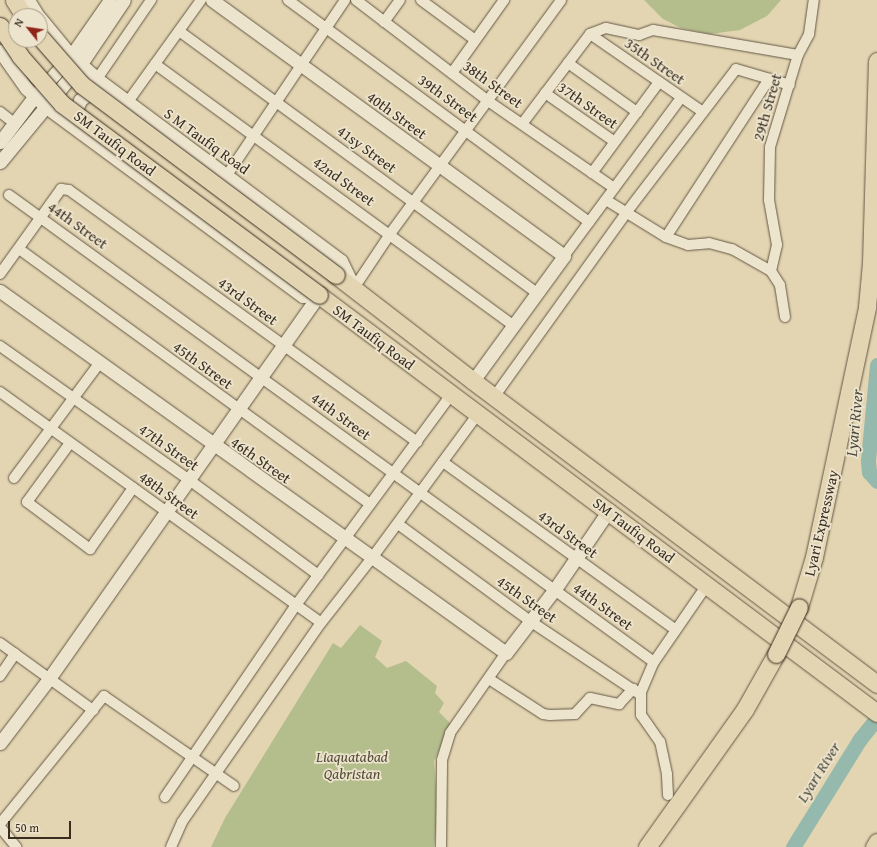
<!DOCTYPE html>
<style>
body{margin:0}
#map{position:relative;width:877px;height:847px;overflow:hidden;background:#e3d5b2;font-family:"Gentium Book Plus",serif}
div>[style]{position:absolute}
.green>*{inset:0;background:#b4bd8c}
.river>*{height:15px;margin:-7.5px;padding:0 7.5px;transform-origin:7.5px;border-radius:7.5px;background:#95b9ac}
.roads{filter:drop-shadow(0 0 1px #645744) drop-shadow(0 0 1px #645744)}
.street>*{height:10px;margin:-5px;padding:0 5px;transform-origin:5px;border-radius:5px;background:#ede4cd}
.secondary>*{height:13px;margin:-6.5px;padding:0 6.5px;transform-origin:6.5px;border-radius:6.5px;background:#ede4cd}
.highway>*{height:17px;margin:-8.5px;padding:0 8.5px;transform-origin:8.5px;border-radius:8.5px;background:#e3d5b2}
.bridges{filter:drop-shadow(0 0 1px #392d20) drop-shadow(0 0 1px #392d20)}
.highway-bridge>*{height:17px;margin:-8.5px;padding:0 8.5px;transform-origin:8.5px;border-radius:8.5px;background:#e3d5b2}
span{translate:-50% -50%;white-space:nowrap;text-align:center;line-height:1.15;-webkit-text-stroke:3.5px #ede4cd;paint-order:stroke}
.street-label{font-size:15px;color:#392d20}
.park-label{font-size:15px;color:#524a36;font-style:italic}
.water-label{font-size:16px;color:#4b493c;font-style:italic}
.north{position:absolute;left:8px;top:8px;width:40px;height:40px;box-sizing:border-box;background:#ede4cd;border:1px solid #a59b88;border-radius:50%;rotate:300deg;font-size:11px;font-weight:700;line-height:16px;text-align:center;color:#392d20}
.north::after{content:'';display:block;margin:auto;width:14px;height:18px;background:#8f2418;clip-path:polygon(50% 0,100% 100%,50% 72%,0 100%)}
.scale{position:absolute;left:8px;top:821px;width:63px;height:18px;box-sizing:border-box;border:2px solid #392d20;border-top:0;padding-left:5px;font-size:12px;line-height:14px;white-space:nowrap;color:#392d20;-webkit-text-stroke:3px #ede4cd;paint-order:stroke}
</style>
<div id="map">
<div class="green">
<i style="clip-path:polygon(644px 0,781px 0,767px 16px,740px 30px,710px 34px,681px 28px,663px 19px)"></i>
<i style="clip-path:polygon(360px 625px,382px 641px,375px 657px,387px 668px,406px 661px,437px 686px,435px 693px,444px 703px,439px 712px,451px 724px,434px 761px,438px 813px,434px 847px,211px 847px,225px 818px,333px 643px,341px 648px)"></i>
</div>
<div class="river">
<i style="left:877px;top:365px;width:96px;rotate:95.4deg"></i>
<i style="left:868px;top:461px;width:11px;rotate:85deg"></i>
<i style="left:869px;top:472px;width:12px;rotate:48deg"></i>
<i style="left:793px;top:847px;width:127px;rotate:-58.2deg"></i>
<i style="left:860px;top:739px;width:27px;rotate:-51deg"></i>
</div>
<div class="roads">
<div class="street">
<i style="left:288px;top:0;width:374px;rotate:36.4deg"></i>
<i style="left:356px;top:0;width:166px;rotate:37.4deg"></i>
<i style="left:488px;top:101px;width:153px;rotate:34.6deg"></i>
<i style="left:421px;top:0;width:67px;rotate:36.5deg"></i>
<i style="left:384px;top:22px;width:27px;rotate:-54deg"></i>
<i style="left:179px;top:31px;width:444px;rotate:36.2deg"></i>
<i style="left:590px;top:34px;width:137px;rotate:34.6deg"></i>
<i style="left:568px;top:63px;width:85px;rotate:35.4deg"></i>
<i style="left:155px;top:64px;width:444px;rotate:36.1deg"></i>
<i style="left:452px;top:73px;width:90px;rotate:-54.5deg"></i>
<i style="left:97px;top:79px;width:96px;rotate:-55.6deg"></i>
<i style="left:545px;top:93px;width:85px;rotate:35deg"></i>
<i style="left:127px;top:103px;width:127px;rotate:-54.3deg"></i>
<i style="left:0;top:112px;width:18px;rotate:38deg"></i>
<i style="left:522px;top:124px;width:113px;rotate:-52.9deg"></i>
<i style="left:590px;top:34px;width:17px;rotate:-21deg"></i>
<i style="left:606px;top:28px;width:34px;rotate:12deg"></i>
<i style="left:639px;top:35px;width:15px;rotate:-20deg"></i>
<i style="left:653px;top:30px;width:147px;rotate:9.8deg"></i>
<i style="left:592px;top:173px;width:113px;rotate:-53.6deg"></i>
<i style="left:223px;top:181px;width:218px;rotate:-56deg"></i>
<i style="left:9px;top:195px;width:796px;rotate:35.91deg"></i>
<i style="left:606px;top:200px;width:70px;rotate:31.7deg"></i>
<i style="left:666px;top:237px;width:23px;rotate:20deg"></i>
<i style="left:688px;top:245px;width:21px;rotate:-5deg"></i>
<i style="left:709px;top:243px;width:24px;rotate:15deg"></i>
<i style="left:732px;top:249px;width:45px;rotate:29.4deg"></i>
<i style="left:666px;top:237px;width:189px;rotate:-56.9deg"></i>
<i style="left:19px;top:249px;width:434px;rotate:36deg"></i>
<i style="left:564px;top:256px;width:197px;rotate:-53.5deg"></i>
<i style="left:0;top:274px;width:105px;rotate:-54.3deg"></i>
<i style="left:61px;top:189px;width:8px;rotate:7deg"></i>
<i style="left:69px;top:190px;width:430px;rotate:35.9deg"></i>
<i style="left:354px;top:288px;width:65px;rotate:-56.3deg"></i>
<i style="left:390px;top:234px;width:290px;rotate:-53.8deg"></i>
<i style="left:785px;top:317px;width:32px;rotate:-99deg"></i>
<i style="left:780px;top:285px;width:17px;rotate:-123deg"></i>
<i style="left:771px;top:271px;width:27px;rotate:-77deg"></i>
<i style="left:777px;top:245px;width:46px;rotate:-100.1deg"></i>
<i style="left:769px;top:200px;width:53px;rotate:-88.9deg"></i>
<i style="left:770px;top:147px;width:96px;rotate:-73.1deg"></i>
<i style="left:798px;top:55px;width:24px;rotate:-62deg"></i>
<i style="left:809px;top:34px;width:34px;rotate:-82deg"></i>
<i style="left:0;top:346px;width:230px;rotate:35.3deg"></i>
<i style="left:188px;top:479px;width:162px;rotate:36.4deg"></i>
<i style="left:0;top:392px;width:395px;rotate:35.7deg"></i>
<i style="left:494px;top:397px;width:226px;rotate:-54.3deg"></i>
<i style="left:626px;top:213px;width:181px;rotate:-52.6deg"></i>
<i style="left:736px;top:69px;width:56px;rotate:16.5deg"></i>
<i style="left:70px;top:443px;width:73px;rotate:126.1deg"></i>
<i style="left:27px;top:502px;width:79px;rotate:36.7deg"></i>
<i style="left:90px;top:549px;width:75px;rotate:-54.8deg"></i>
<i style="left:443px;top:462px;width:287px;rotate:35.8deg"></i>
<i style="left:14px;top:478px;width:144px;rotate:-53.4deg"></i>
<i style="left:398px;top:524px;width:164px;rotate:36.3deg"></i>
<i style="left:530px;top:621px;width:133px;rotate:33.7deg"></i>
<i style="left:0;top:643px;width:115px;rotate:35.8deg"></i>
<i style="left:0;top:676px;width:27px;rotate:-56deg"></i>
<i style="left:489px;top:679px;width:64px;rotate:32.9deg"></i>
<i style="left:543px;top:714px;width:7px;rotate:8deg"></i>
<i style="left:550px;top:715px;width:25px;rotate:-2deg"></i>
<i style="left:575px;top:714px;width:22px;rotate:-47deg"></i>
<i style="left:590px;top:698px;width:30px;rotate:12deg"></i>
<i style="left:619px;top:704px;width:21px;rotate:-47deg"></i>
<i style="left:668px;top:795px;width:21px;rotate:-93deg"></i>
<i style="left:667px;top:774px;width:33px;rotate:-102deg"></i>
<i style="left:660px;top:742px;width:33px;rotate:-125deg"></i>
<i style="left:641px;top:715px;width:23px;rotate:-90deg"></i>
<i style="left:641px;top:692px;width:33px;rotate:-67deg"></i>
<i style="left:654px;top:662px;width:93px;rotate:-55.5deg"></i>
<i style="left:165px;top:797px;width:232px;rotate:-55.7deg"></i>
<i style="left:296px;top:605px;width:261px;rotate:-53.6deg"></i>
<i style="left:0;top:824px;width:165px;rotate:-50.9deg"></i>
<i style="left:104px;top:696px;width:158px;rotate:34.7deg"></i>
<i style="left:0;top:827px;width:26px;rotate:51deg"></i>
<i style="left:171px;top:847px;width:27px;rotate:-66deg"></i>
<i style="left:182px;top:822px;width:243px;rotate:-55.1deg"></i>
<i style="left:321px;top:623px;width:83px;rotate:-51.9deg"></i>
<i style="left:372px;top:558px;width:177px;rotate:-53.7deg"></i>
<i style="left:441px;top:847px;width:87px;rotate:-89.3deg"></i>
<i style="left:442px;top:760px;width:28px;rotate:-73deg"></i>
<i style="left:450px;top:733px;width:98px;rotate:-55deg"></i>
</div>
<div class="secondary">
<i style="left:28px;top:0;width:19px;rotate:58deg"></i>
<i style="left:212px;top:0;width:435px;rotate:36deg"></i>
<i style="left:564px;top:256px;width:155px;rotate:126.1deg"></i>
<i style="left:40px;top:18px;width:49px;rotate:50.8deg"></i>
<i style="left:71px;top:56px;width:35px;rotate:41deg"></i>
<i style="left:97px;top:79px;width:304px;rotate:36.7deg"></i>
<i style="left:341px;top:261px;width:30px;rotate:64deg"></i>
<i style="left:0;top:51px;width:45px;rotate:54.9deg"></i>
<i style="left:26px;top:88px;width:26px;rotate:43deg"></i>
<i style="left:45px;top:106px;width:320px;rotate:36.4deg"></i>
<i style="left:303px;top:296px;width:16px;rotate:-4deg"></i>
<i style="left:72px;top:121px;width:22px;rotate:-69deg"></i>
<i style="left:80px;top:100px;width:21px;rotate:-37deg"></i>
<i style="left:0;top:142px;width:56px;rotate:-52.9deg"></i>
<i style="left:34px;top:97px;width:55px;rotate:-47.9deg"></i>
<i style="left:71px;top:56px;width:68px;rotate:-55.1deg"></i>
<i style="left:0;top:162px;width:126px;rotate:-50.5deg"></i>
<i style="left:80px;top:65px;width:78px;rotate:-55.9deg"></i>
<i style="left:0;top:291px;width:622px;rotate:35.58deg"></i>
<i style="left:506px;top:653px;width:81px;rotate:-52.6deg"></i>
<i style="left:555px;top:589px;width:96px;rotate:-55.6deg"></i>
<i style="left:0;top:743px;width:79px;rotate:-52.7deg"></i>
<i style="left:48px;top:680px;width:471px;rotate:-54.9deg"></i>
</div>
<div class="highway">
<i style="left:14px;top:0;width:19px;rotate:58deg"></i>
<i style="left:336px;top:275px;width:173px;rotate:37.7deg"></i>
<i style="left:473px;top:381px;width:505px;rotate:36.87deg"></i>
<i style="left:319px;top:295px;width:697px;rotate:36.84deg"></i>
<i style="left:799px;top:607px;width:52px;rotate:-73.3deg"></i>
<i style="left:814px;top:557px;width:256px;rotate:-78deg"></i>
<i style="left:867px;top:307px;width:44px;rotate:-84.8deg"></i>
<i style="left:871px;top:263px;width:202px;rotate:-88.3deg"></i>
<i style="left:647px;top:847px;width:169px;rotate:-54.6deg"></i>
<i style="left:745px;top:709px;width:63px;rotate:-60.6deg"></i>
<i style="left:874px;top:847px;width:6px;rotate:-59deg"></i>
</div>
</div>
<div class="bridges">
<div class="highway-bridge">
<i style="left:0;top:26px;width:36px;rotate:56deg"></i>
<i style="left:20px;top:56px;width:64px;rotate:48.8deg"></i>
<i style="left:62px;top:104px;width:320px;rotate:36.6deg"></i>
<i style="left:40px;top:37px;width:64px;rotate:48.8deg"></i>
<i style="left:82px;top:85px;width:317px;rotate:36.8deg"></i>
<i style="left:776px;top:654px;width:52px;rotate:-63.9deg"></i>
</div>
</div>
<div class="street-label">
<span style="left:655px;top:61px;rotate:35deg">35th Street</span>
<span style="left:493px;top:84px;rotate:36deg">38th Street</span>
<span style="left:448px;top:98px;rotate:36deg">39th Street</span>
<span style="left:588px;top:105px;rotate:35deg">37th Street</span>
<span style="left:767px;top:107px;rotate:-74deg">29th Street</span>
<span style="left:397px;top:115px;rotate:36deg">40th Street</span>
<span style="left:207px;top:141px;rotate:36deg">S M Taufiq Road</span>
<span style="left:115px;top:143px;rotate:37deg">SM Taufiq Road</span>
<span style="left:367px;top:149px;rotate:36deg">41sy Street</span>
<span style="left:344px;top:181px;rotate:36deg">42nd Street</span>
<span style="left:78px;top:225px;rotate:36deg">44th Street</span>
<span style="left:248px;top:301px;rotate:36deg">43rd Street</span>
<span style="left:374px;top:337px;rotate:37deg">SM Taufiq Road</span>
<span style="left:203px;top:365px;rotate:36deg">45th Street</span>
<span style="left:341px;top:416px;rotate:36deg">44th Street</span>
<span style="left:169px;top:447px;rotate:35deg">47th Street</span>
<span style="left:261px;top:460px;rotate:35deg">46th Street</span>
<span style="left:169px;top:495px;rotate:36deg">48th Street</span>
<span style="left:821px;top:523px;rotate:-77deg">Lyari Expressway</span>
<span style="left:634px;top:530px;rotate:37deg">SM Taufiq Road</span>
<span style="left:568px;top:534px;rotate:36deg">43rd Street</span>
<span style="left:527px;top:599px;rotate:35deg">45th Street</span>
<span style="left:603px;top:606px;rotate:36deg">44th Street</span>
</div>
<div class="park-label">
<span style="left:352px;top:765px">Liaquatabad<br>Qabristan</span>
</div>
<div class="water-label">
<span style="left:854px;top:423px;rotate:-85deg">Lyari River</span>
<span style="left:818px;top:772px;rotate:-58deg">Lyari River</span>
</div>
<div class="north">N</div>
<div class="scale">50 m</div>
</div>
